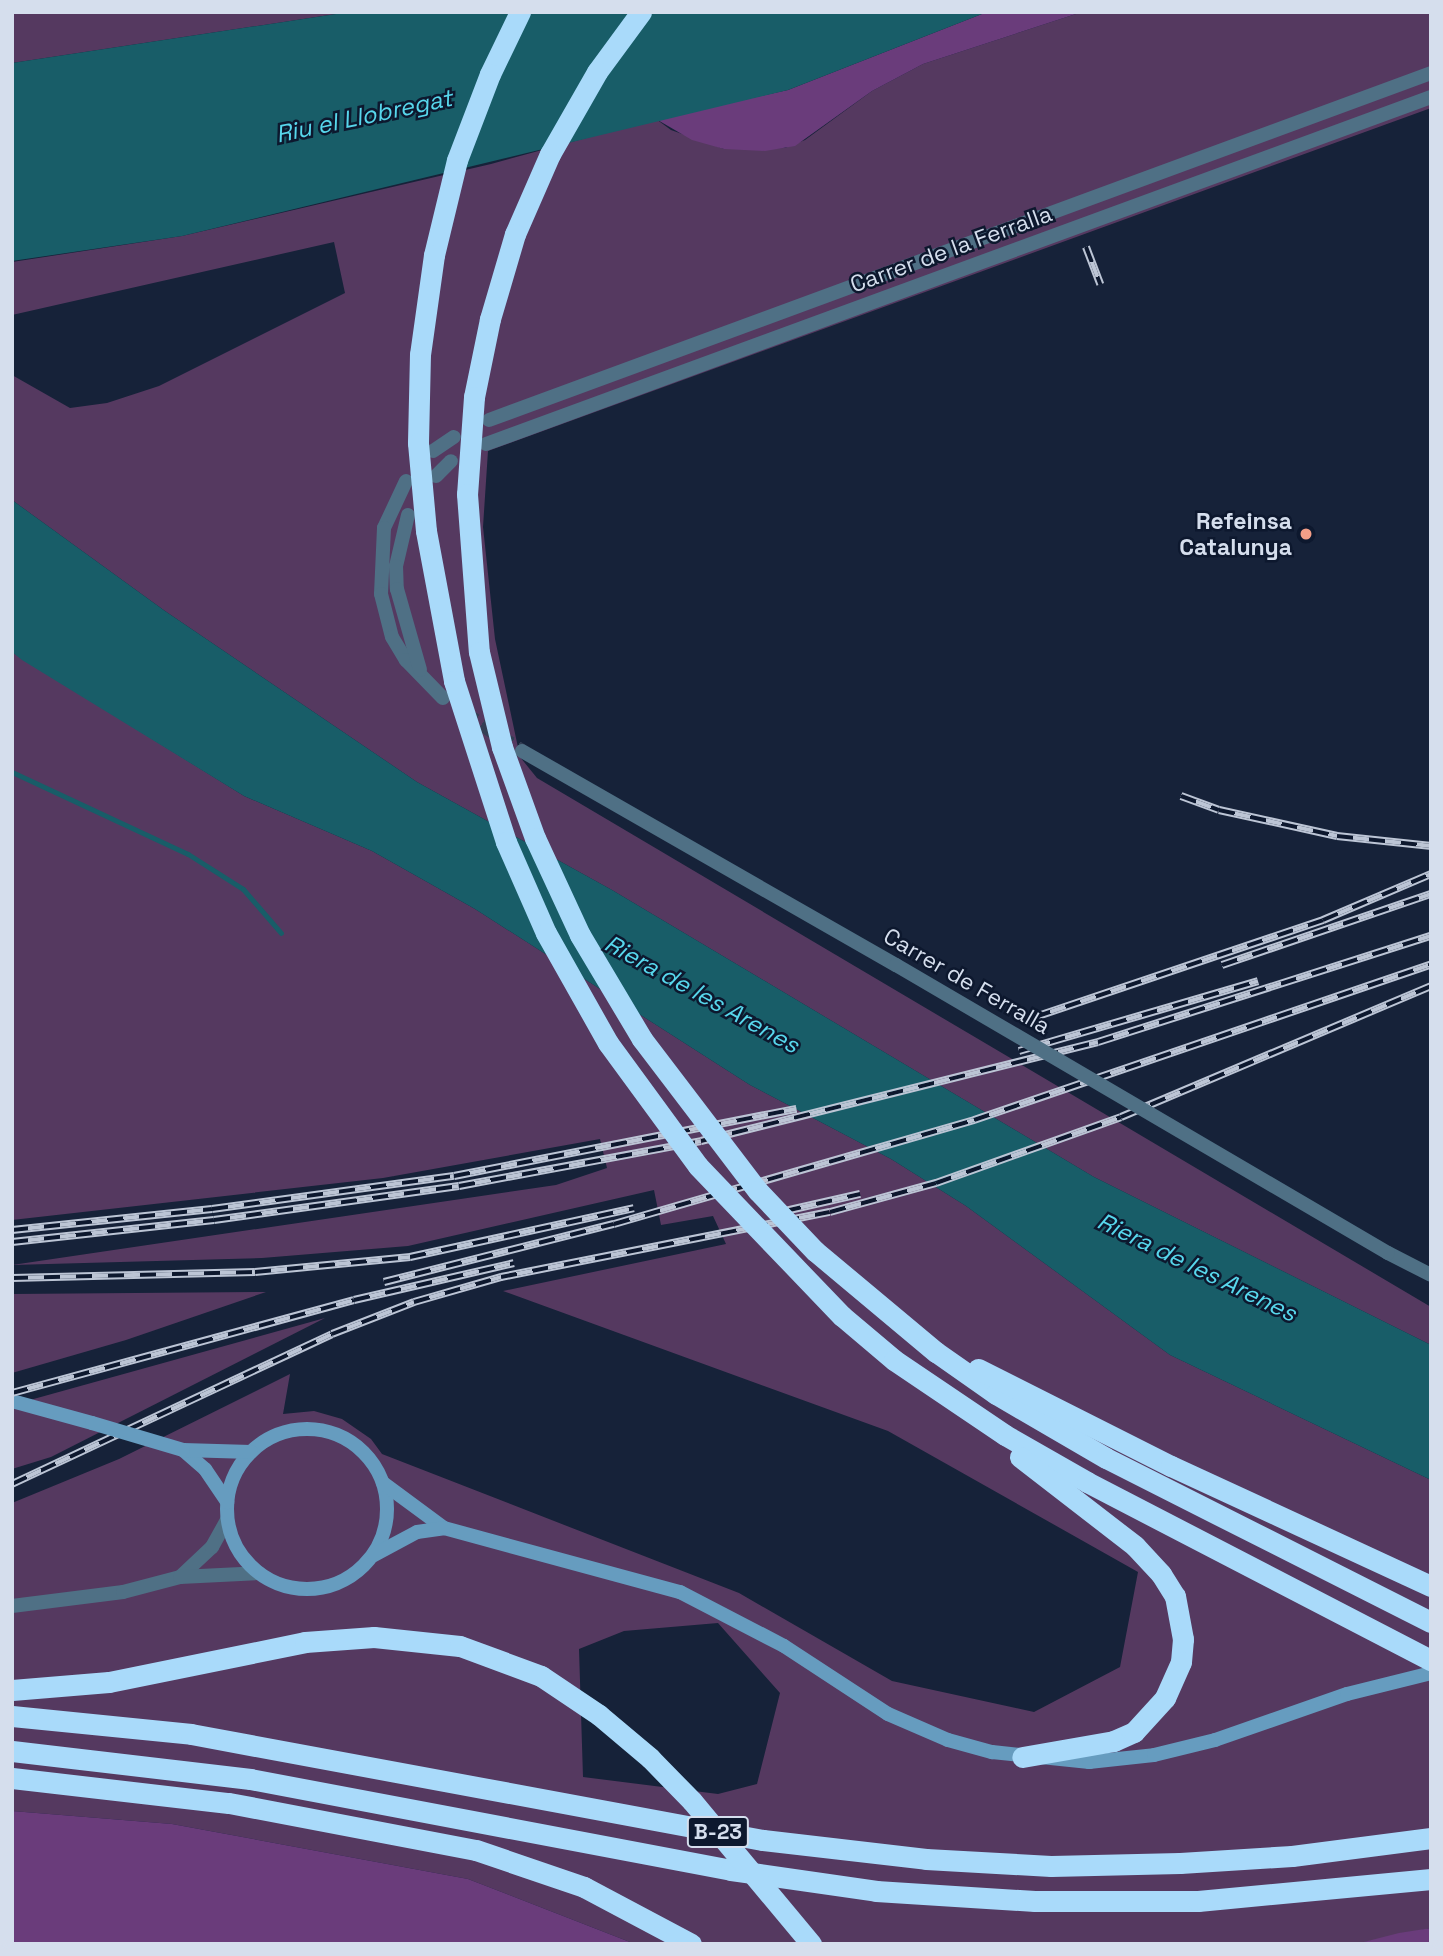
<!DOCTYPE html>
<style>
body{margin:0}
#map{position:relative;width:1443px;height:1956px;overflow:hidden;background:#162239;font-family:"Space Grotesk",sans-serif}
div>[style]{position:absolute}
.green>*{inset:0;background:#553960}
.forest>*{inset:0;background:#6a3c7b}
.water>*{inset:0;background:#185d68}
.stream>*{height:5px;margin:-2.5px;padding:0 2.5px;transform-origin:2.5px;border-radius:2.5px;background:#185d68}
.tertiary-tunnel>*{height:14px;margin-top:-7px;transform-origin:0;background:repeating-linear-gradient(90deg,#333e54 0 14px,transparent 0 21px)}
.tertiary>*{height:14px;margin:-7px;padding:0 7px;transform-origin:7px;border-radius:7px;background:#4f7085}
.secondary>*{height:14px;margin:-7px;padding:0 7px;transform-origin:7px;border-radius:7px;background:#669cbf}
.secondary>.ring{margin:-7px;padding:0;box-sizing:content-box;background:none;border:14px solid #669cbf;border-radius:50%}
.motorway>*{height:21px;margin:-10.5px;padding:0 10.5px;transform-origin:10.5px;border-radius:10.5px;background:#a9dafa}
.rail>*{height:8px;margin-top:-4px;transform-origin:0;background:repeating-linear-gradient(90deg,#0d182e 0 16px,#bcc5d5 0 32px);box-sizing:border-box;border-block:2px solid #bcc5d5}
.tertiary-bridge>*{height:14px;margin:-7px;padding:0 7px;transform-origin:7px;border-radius:7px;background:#4f7085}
.secondary-bridge>*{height:14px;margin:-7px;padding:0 7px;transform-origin:7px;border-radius:7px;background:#669cbf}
.motorway-bridge>*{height:21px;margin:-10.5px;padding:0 10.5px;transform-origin:10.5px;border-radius:10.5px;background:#a9dafa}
.dots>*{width:19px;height:19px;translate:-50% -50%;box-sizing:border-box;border:4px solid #0d182e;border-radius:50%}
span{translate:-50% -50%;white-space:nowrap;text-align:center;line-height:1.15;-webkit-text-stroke:5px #0d182e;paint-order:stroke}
.shield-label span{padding:2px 5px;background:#0d182e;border:2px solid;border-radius:5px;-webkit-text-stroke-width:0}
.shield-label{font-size:21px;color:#d5deed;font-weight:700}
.street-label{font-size:23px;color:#d5deed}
.poi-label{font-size:23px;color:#d5deed;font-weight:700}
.right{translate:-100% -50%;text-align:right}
.water-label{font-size:24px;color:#57d7ec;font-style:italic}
.frame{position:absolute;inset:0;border:14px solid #d5deed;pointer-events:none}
</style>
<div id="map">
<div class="green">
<i style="clip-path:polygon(12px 12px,349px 12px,12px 63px)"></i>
<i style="clip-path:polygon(1082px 12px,1431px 12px,1431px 108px,488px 451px,483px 527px,495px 639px,520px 757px,537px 778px,1431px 1307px,1431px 1345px,1094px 1177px,612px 890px,417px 782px,165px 611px,12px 500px,12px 375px,70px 408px,107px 403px,159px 386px,345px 293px,334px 242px,12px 315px,12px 262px,182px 236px,491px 164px,656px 119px,671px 130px,724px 149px,785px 148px,805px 140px,872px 91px,923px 64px)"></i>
<i style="clip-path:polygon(evenodd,12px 652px,244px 796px,372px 851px,475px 909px,750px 1085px,891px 1159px,966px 1206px,1170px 1355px,1431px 1480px,1431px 1928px,1356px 1944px,635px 1944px,468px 1879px,172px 1824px,12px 1811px,12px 1503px,119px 1459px,290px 1374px,283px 1414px,314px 1411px,342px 1419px,371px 1439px,382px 1454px,739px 1593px,892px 1681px,1034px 1712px,1120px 1667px,1138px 1572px,888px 1431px,503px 1291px,726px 1244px,713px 1216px,661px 1225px,654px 1190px,408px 1246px,262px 1258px,12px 1265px,556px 1185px,607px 1168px,600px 1139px,383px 1178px,12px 1220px,12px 652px,718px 1623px,780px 1693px,757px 1784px,718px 1794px,583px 1777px,579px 1649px,624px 1631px,718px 1623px)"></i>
<i style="clip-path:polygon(266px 1292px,126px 1340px,12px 1373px,12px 1294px)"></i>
<i style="clip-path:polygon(325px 1318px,51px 1457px,12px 1469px,12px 1405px)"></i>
</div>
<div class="forest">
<i style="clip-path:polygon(987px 12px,1082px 12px,923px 64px,872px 91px,795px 146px,765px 151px,724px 149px,692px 140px,656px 119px,788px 90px)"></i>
<i style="clip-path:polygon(12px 1811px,172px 1824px,468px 1879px,635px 1944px,12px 1944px)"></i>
<i style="clip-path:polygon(1431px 1928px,1431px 1944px,1356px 1944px,1399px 1933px)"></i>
</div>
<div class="water">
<i style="clip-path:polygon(349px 12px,987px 12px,788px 90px,182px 236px,12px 261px,12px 63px)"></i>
<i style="clip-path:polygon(12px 500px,165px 611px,417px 782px,612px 890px,1094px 1177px,1431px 1345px,1431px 1480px,1170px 1355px,966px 1206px,891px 1159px,750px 1085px,475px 909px,372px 851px,244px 796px,22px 660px,12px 652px)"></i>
</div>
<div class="stream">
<i style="left:12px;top:772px;width:194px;rotate:25deg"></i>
<i style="left:188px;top:854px;width:65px;rotate:32.5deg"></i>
<i style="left:243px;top:889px;width:58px;rotate:49.2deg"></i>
</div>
<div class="tertiary-tunnel">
<i style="left:464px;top:713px;width:69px;rotate:33.2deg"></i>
</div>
<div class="tertiary">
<i style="left:489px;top:420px;width:1004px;rotate:-20.22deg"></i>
<i style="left:486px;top:444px;width:1007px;rotate:-20.16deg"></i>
<i style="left:433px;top:451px;width:25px;rotate:-34deg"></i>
<i style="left:436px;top:476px;width:21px;rotate:-45deg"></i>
<i style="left:406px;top:481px;width:52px;rotate:115.1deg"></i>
<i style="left:384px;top:528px;width:66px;rotate:92.6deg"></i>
<i style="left:381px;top:594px;width:44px;rotate:75.7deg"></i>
<i style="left:392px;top:637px;width:27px;rotate:59deg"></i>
<i style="left:406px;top:660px;width:53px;rotate:45.8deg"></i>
<i style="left:408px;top:515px;width:52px;rotate:103.2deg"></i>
<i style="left:396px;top:566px;width:23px;rotate:88deg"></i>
<i style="left:397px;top:589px;width:84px;rotate:74.1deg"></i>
<i style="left:522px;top:751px;width:431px;rotate:29.8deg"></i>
<i style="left:1388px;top:1253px;width:48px;rotate:27.1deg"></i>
<i style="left:180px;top:1577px;width:44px;rotate:-43.2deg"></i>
<i style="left:212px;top:1547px;width:31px;rotate:-61deg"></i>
<i style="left:12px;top:1606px;width:112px;rotate:-7.2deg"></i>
<i style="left:123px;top:1592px;width:59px;rotate:-14.7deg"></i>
<i style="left:180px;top:1577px;width:79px;rotate:-2.9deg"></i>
</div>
<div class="secondary">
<i style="left:12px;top:1401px;width:83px;rotate:15.4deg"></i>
<i class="ring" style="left:227px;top:1429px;width:146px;height:146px"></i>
<i style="left:183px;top:1450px;width:29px;rotate:41deg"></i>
<i style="left:205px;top:1469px;width:40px;rotate:56deg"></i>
<i style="left:183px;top:1450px;width:68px;rotate:1.7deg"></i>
<i style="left:383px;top:1483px;width:76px;rotate:36.4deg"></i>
<i style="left:444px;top:1528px;width:245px;rotate:15.2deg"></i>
<i style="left:680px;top:1592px;width:117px;rotate:27.4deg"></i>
<i style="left:784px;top:1646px;width:124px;rotate:33.2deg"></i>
<i style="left:888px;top:1714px;width:65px;rotate:23.4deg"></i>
<i style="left:948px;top:1740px;width:46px;rotate:15.3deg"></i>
<i style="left:992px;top:1752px;width:98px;rotate:5.9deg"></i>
<i style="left:1089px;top:1762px;width:65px;rotate:-6.1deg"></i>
<i style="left:1154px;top:1755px;width:63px;rotate:-13.8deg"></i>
<i style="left:1215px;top:1740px;width:140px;rotate:-19.2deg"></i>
<i style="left:1347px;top:1694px;width:87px;rotate:-14deg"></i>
<i style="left:374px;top:1555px;width:49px;rotate:-28.1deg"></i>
<i style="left:417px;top:1532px;width:27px;rotate:-8deg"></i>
</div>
<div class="motorway">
<i style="left:842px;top:1316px;width:68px;rotate:40.2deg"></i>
<i style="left:894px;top:1360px;width:134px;rotate:34deg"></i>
<i style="left:1005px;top:1435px;width:95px;rotate:29.8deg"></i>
<i style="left:1087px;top:1482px;width:387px;rotate:27.4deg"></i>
<i style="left:936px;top:1352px;width:73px;rotate:35deg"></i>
<i style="left:996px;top:1394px;width:127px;rotate:30.2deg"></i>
<i style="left:1106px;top:1458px;width:364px;rotate:26.8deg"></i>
<i style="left:978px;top:1369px;width:216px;rotate:26.7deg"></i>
<i style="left:1171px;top:1466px;width:286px;rotate:24.8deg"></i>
<i style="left:1020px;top:1457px;width:145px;rotate:37.7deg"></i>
<i style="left:1135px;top:1546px;width:38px;rotate:47deg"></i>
<i style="left:1161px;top:1574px;width:26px;rotate:58deg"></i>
<i style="left:1175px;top:1596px;width:44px;rotate:79.5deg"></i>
<i style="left:1183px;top:1639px;width:23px;rotate:95deg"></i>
<i style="left:1181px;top:1662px;width:39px;rotate:114deg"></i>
<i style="left:1165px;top:1698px;width:46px;rotate:132.4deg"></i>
<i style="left:1134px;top:1732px;width:22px;rotate:156deg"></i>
<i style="left:1114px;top:1741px;width:93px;rotate:170.1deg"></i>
<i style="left:12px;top:1690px;width:97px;rotate:-4.7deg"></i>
<i style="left:109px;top:1682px;width:200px;rotate:-11.5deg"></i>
<i style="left:305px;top:1642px;width:69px;rotate:-4.1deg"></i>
<i style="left:374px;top:1637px;width:86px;rotate:6deg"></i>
<i style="left:460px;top:1646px;width:86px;rotate:20.3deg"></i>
<i style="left:12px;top:1716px;width:180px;rotate:5.7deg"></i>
<i style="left:191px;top:1734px;width:582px;rotate:10.5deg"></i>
<i style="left:763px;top:1840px;width:164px;rotate:6.6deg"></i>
<i style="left:926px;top:1859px;width:125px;rotate:3.2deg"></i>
<i style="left:1051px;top:1866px;width:129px;rotate:-1.3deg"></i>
<i style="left:1180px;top:1863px;width:112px;rotate:-3.6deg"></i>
<i style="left:1292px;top:1856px;width:140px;rotate:-7.4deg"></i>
<i style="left:12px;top:1751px;width:240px;rotate:6.7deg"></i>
<i style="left:250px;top:1779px;width:490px;rotate:10.7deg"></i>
<i style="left:731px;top:1870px;width:147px;rotate:8.2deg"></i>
<i style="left:876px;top:1891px;width:159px;rotate:3.6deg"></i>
<i style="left:1035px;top:1901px;width:163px"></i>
<i style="left:1198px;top:1901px;width:234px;rotate:-5.4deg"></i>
<i style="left:12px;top:1778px;width:218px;rotate:6.6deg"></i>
<i style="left:229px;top:1803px;width:251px;rotate:10.8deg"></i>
<i style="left:476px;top:1850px;width:114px;rotate:18.9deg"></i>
<i style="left:584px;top:1887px;width:121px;rotate:28deg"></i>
</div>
<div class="rail">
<i style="left:1086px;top:247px;width:40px;rotate:69deg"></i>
<i style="left:1181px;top:796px;width:40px;rotate:20.2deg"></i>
<i style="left:1219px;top:810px;width:121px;rotate:12.4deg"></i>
<i style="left:1337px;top:836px;width:95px;rotate:6.1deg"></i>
<i style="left:1222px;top:965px;width:221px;rotate:-18.8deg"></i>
<i style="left:1035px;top:1017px;width:304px;rotate:-18.6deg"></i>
<i style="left:1323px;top:920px;width:117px;rotate:-23.1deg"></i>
<i style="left:1019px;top:1051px;width:249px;rotate:-16.3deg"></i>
<i style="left:785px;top:1211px;width:77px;rotate:-12.8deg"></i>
<i style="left:12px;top:1230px;width:201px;rotate:-6deg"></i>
<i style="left:212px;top:1209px;width:244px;rotate:-7.8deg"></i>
<i style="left:454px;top:1176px;width:349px;rotate:-11.1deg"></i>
<i style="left:12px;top:1242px;width:203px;rotate:-6.2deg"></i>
<i style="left:214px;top:1220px;width:247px;rotate:-7.9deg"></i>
<i style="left:459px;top:1186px;width:246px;rotate:-10.5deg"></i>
<i style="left:701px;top:1141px;width:409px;rotate:-14deg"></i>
<i style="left:1098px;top:1042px;width:349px;rotate:-17.7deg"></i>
<i style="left:12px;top:1278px;width:243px;rotate:-1.4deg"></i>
<i style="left:255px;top:1272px;width:156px;rotate:-5.5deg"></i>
<i style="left:410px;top:1257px;width:229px;rotate:-12.3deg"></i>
<i style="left:384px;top:1282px;width:237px;rotate:-14.2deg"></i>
<i style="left:614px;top:1224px;width:375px;rotate:-16.1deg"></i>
<i style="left:974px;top:1120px;width:483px;rotate:-18.8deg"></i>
<i style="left:12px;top:1393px;width:354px;rotate:-15.2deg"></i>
<i style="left:354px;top:1300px;width:164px;rotate:-13deg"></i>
<i style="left:12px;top:1484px;width:353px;rotate:-25.1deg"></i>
<i style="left:332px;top:1334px;width:88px;rotate:-21.3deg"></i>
<i style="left:414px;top:1302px;width:91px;rotate:-16deg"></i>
<i style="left:501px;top:1277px;width:335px;rotate:-11.2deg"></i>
<i style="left:830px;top:1212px;width:110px;rotate:-15.3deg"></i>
<i style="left:936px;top:1183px;width:196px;rotate:-19.6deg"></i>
<i style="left:1121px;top:1117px;width:337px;rotate:-22.9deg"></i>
</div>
<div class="tertiary-bridge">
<i style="left:896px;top:965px;width:570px;rotate:30.34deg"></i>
</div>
<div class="secondary-bridge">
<i style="left:92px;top:1423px;width:95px;rotate:16.5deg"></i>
</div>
<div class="motorway-bridge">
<i style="left:520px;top:12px;width:69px;rotate:115.8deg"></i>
<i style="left:490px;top:74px;width:92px;rotate:111deg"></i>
<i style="left:457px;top:160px;width:98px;rotate:103.6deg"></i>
<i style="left:434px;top:255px;width:100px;rotate:98deg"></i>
<i style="left:420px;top:354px;width:89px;rotate:91.3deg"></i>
<i style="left:418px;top:443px;width:88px;rotate:84.8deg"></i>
<i style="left:426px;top:531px;width:153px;rotate:79.4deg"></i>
<i style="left:454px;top:681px;width:169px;rotate:72.1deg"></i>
<i style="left:506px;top:842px;width:99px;rotate:66.3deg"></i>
<i style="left:546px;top:933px;width:126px;rotate:60.6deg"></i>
<i style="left:608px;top:1043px;width:152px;rotate:53.8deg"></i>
<i style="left:698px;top:1166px;width:208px;rotate:46.2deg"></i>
<i style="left:641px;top:12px;width:74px;rotate:126.3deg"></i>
<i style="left:597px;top:72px;width:95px;rotate:119.8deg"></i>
<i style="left:550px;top:154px;width:87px;rotate:113.6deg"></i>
<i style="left:515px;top:234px;width:89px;rotate:106.4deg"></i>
<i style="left:490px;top:319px;width:80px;rotate:101.6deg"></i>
<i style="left:474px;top:397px;width:97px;rotate:94.1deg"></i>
<i style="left:467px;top:494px;width:158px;rotate:85.7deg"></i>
<i style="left:479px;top:652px;width:98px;rotate:76.4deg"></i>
<i style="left:502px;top:747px;width:97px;rotate:70.1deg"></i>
<i style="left:535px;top:838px;width:107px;rotate:65.1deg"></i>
<i style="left:580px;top:935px;width:121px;rotate:59.2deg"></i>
<i style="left:642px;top:1039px;width:191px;rotate:52.7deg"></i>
<i style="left:758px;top:1191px;width:83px;rotate:46.5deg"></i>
<i style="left:815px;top:1251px;width:158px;rotate:39.9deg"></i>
<i style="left:541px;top:1676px;width:70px;rotate:33.9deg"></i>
<i style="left:599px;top:1715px;width:67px;rotate:40.1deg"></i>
<i style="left:650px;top:1758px;width:60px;rotate:45.7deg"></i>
<i style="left:692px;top:1801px;width:186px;rotate:50.2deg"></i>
</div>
<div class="dots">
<i style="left:1306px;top:534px;background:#f49e87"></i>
</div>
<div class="shield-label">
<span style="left:718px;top:1832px">B-23</span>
</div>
<div class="street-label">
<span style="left:951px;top:249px;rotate:-20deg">Carrer de la Ferralla</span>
<span style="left:967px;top:981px;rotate:30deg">Carrer de Ferralla</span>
</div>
<div class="poi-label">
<span class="right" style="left:1292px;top:534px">Refeinsa<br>Catalunya</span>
</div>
<div class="water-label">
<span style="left:364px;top:116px;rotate:-12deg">Riu el Llobregat</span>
<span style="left:702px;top:994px;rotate:29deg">Riera de les Arenes</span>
<span style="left:1197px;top:1267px;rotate:26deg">Riera de les Arenes</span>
</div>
<div class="frame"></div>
</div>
